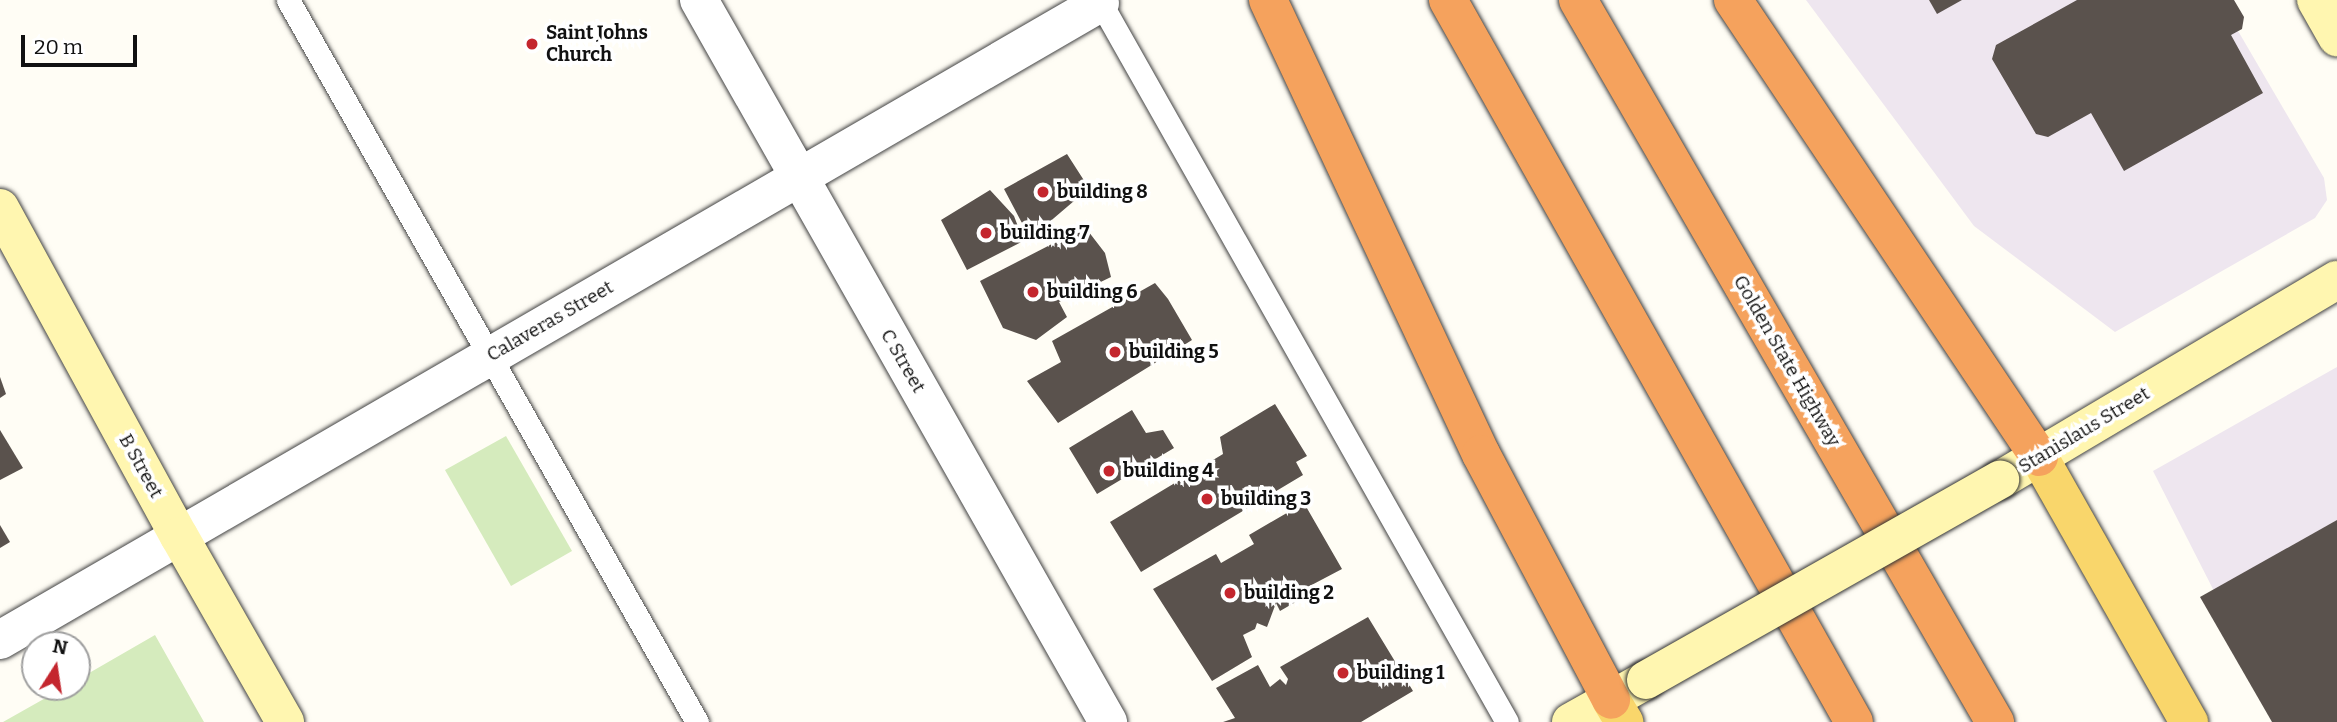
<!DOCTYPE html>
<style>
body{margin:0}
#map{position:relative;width:2337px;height:722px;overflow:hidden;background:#fffdf5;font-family:Bitter,serif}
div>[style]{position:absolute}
.industrial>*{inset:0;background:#eee6ef}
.green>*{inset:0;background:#d5ebbd}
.building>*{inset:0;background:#5a524d}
.roads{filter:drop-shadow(0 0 2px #444) drop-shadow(0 0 2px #444)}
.lane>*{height:23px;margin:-11.5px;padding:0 11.5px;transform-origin:11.5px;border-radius:11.5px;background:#fff}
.street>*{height:38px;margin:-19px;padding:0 19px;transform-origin:19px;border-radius:19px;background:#fff}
.secondary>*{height:38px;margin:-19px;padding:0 19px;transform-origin:19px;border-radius:19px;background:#fff6b0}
.primary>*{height:38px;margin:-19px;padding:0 19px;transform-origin:19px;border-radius:19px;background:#f9d66b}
.highway>*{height:38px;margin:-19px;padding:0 19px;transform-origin:19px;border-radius:19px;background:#f5a25d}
.bridges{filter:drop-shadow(0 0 2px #333) drop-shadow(0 0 2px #333)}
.secondary-bridge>*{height:38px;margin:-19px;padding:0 19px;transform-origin:19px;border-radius:19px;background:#fff6b0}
.dots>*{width:19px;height:19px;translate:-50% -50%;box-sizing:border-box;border:4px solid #fff;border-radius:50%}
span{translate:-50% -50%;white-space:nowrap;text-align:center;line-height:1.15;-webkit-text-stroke:7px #fff;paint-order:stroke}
.poi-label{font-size:19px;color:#111;font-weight:700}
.left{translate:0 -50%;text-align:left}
.street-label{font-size:19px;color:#111}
.north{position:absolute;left:21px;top:631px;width:70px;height:70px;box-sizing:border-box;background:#fff;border:2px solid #a0a0a0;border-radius:50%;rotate:12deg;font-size:19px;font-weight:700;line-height:28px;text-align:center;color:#111}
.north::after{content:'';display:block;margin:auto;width:24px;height:32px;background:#c4262e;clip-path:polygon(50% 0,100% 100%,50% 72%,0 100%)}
.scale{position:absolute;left:21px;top:35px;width:116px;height:32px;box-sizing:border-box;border:4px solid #111;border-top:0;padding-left:9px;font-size:21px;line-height:24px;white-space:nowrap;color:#111;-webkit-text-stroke:5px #fff;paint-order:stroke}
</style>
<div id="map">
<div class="industrial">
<i style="clip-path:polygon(1806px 0,2220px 0,2324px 178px,2327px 200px,2315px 218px,2115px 332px,1974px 226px)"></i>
<i style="clip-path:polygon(2337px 367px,2337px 722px,2217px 597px,2153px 471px)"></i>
</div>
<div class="green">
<i style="clip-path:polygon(506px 436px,572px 551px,511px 586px,445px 470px)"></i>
<i style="clip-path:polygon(155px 635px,204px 722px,3px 722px,65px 687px,77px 687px,77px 680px)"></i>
</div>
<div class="building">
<i style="clip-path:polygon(1929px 0,1962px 0,1937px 14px)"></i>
<i style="clip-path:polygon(2077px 0,2234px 0,2244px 17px,2242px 29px,2231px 35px,2263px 93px,2124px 171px,2091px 113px,2048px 137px,2036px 134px,1992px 59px,1996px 45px)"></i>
<i style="clip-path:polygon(1067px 154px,1085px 182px,1077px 186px,1081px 195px,1040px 230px,1023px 225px,1004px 189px)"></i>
<i style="clip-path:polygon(990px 190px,1014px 216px,1019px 229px,1031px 237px,967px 270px,941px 220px)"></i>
<i style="clip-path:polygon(1085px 227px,1105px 253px,1111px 277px,1059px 302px,1067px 317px,1036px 340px,1003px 328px,980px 281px)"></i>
<i style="clip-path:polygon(1155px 283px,1168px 299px,1192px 340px,1058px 423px,1027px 381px,1061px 362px,1052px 341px)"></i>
<i style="clip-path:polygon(0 377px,6px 394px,0 398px)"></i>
<i style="clip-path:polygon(1275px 404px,1307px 456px,1296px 462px,1303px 475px,1141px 572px,1110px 522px,1223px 454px,1220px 437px)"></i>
<i style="clip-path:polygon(1132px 410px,1146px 433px,1163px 430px,1174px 448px,1097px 494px,1069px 448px)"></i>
<i style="clip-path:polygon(0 430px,23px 468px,0 480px)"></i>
<i style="clip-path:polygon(1304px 503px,1342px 569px,1304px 589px,1306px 596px,1280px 611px,1276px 603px,1267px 627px,1257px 623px,1255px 629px,1243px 635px,1252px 657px,1212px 681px,1153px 589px,1216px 554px,1221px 563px,1254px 544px,1249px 535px)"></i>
<i style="clip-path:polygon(2337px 520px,2337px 722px,2272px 722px,2200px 597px)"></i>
<i style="clip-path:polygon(0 525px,10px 542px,0 548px)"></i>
<i style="clip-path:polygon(1368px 617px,1413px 691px,1361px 722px,1223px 722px,1235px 718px,1216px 688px,1258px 665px,1270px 687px,1280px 679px,1286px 685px,1288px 679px,1280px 667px)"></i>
</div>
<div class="roads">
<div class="lane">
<i style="left:288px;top:0;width:830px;rotate:60.47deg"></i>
<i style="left:1099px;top:0;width:829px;rotate:60.53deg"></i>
</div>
<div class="street">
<i style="left:699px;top:0;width:830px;rotate:60.47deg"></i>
<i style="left:0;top:640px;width:1271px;rotate:-30.07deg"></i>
</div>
<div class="secondary">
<i style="left:2316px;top:0;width:43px;rotate:60.4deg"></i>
<i style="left:0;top:208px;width:374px;rotate:61.4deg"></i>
<i style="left:179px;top:536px;width:214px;rotate:60.3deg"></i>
<i style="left:2000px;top:480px;width:392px;rotate:-30.7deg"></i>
<i style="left:1571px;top:722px;width:86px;rotate:-29.2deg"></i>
</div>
<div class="primary">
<i style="left:2039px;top:457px;width:305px;rotate:60.5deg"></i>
<i style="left:1611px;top:700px;width:26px;rotate:59deg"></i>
</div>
<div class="highway">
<i style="left:1268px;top:0;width:501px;rotate:64.87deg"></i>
<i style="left:1481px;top:454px;width:278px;rotate:62.1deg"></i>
<i style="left:1448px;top:0;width:828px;rotate:60.65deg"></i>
<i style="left:1578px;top:0;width:834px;rotate:59.99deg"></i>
<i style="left:1733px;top:0;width:550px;rotate:56.19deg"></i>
</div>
</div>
<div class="bridges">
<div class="secondary-bridge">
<i style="left:1646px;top:680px;width:407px;rotate:-29.5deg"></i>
</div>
</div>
<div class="dots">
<i style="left:532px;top:44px;background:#c4262e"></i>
<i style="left:1043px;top:192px;background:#c4262e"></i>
<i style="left:986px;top:233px;background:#c4262e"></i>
<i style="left:1033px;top:292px;background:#c4262e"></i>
<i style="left:1115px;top:352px;background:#c4262e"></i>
<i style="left:1109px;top:471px;background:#c4262e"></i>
<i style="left:1207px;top:499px;background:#c4262e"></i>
<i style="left:1230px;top:593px;background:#c4262e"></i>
<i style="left:1343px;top:673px;background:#c4262e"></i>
</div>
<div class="poi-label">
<span class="left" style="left:546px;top:44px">Saint Johns<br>Church</span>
<span class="left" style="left:1057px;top:192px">building 8</span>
<span class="left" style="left:1000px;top:233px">building 7</span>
<span class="left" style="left:1047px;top:292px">building 6</span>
<span class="left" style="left:1129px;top:352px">building 5</span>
<span class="left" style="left:1123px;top:471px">building 4</span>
<span class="left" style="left:1221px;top:499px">building 3</span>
<span class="left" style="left:1244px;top:593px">building 2</span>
<span class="left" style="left:1357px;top:673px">building 1</span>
</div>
<div class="street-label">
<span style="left:550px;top:321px;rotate:-30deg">Calaveras Street</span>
<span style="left:903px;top:361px;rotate:60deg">C Street</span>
<span style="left:1787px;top:361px;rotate:60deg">Golden State Highway</span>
<span style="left:2084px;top:430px;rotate:-31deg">Stanislaus Street</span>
<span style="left:141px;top:466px;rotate:61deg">B Street</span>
</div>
<div class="north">N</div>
<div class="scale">20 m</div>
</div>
